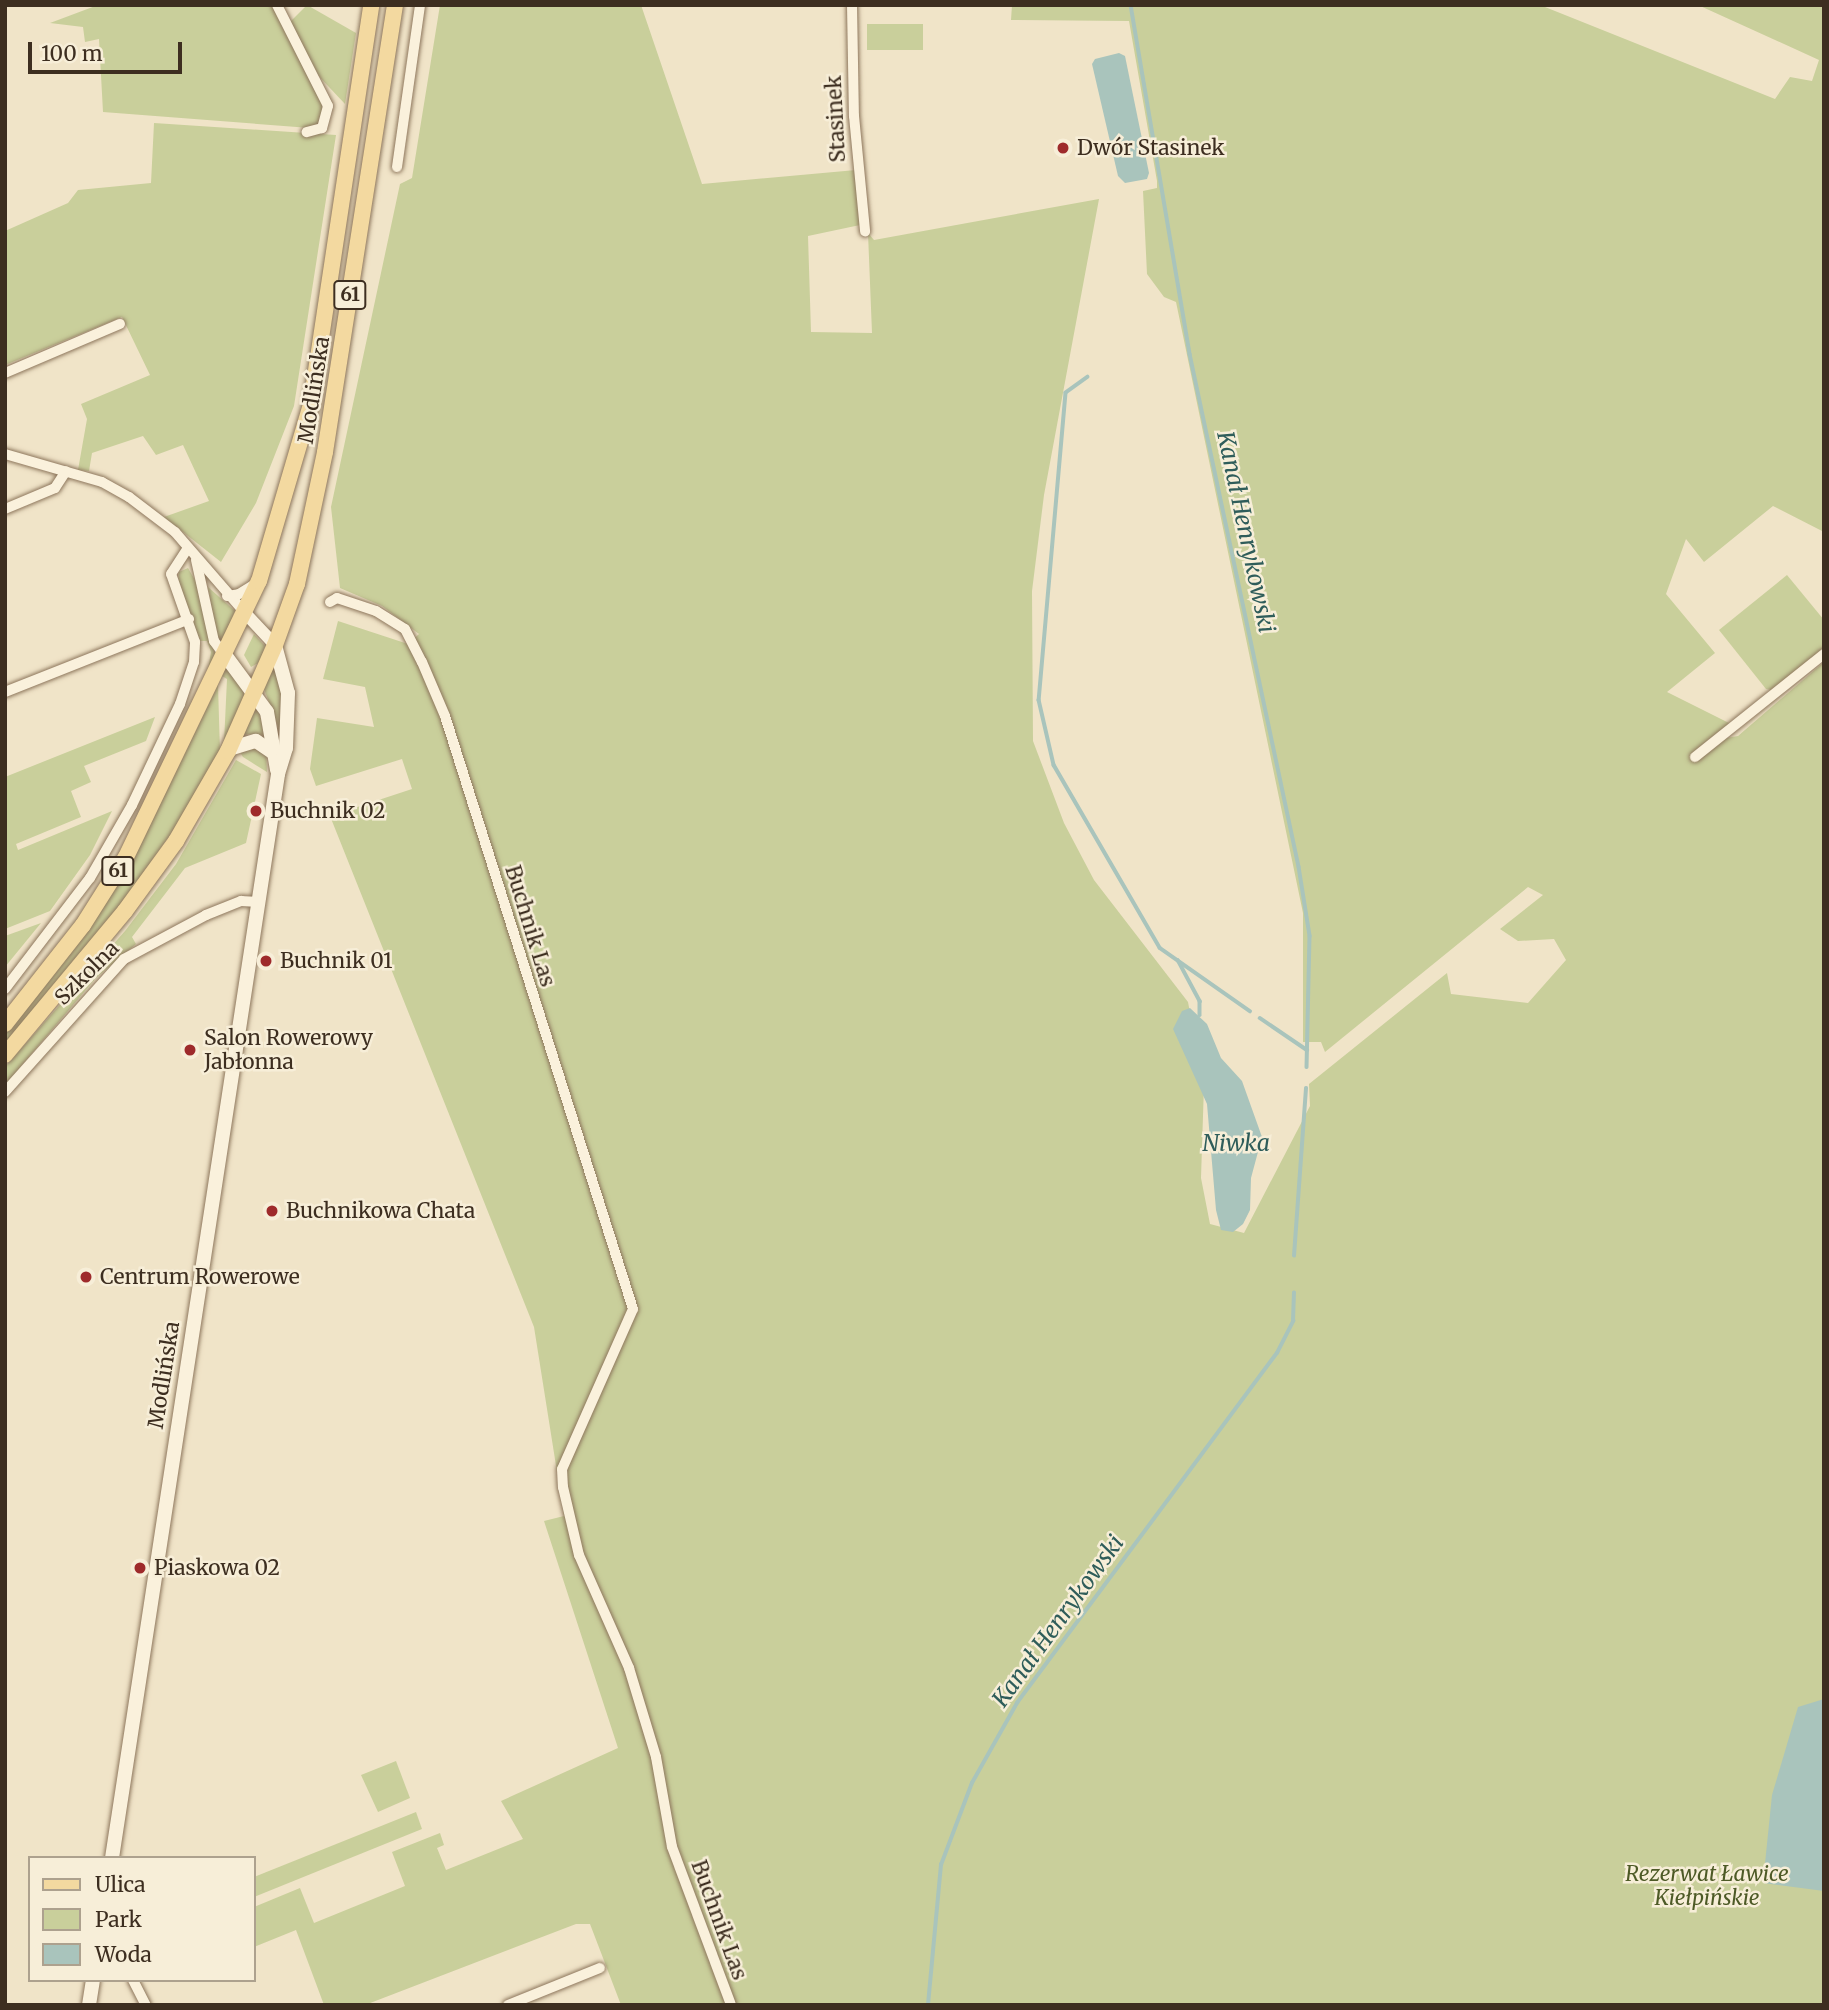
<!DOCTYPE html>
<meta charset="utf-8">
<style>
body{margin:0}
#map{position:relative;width:1829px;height:2010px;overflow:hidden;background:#f0e4c8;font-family:Merriweather,serif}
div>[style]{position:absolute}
.green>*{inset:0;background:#c9cf9b}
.water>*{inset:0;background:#a9c4bc}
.stream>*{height:3.5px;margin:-1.75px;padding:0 1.75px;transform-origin:1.75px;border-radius:1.75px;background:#a9c4bc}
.roads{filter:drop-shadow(0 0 2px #8d765c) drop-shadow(0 0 2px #8d765c)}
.minor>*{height:10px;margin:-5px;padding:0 5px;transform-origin:5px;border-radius:5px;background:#faf1dc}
.tertiary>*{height:12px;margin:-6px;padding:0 6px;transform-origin:6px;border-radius:6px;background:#faf1dc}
.secondary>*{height:14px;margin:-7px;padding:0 7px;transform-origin:7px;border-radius:7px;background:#faf1dc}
.primary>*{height:16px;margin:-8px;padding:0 8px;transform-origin:8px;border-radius:8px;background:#f3d9a0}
.dots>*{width:19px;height:19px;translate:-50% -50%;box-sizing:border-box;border:4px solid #f7eed8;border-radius:50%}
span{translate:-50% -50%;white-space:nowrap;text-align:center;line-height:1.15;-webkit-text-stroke:5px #f7eed8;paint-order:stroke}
.shield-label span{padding:2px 5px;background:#f7eed8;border:2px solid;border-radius:5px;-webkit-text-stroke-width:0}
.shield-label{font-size:19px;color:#3d2e20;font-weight:700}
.street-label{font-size:21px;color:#3d2e20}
.poi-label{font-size:21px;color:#3d2e20}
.left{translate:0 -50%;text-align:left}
.park-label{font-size:21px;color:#4d5a26;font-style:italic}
.water-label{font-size:23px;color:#2f5d5a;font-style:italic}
.frame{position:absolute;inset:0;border:7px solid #3d2e20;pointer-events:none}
.legend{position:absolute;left:28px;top:1856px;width:228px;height:126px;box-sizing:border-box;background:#f7eed8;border:2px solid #ada18e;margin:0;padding:9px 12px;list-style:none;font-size:21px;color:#3d2e20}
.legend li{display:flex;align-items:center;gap:14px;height:35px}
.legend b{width:35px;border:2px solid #ada18e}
.scale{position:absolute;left:28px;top:42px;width:154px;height:32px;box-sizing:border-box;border:4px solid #3d2e20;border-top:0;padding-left:9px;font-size:21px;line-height:24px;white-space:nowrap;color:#3d2e20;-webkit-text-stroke:5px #f7eed8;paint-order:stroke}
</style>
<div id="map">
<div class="green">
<i style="clip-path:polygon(98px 5px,272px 5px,325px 107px,319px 124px,310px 128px,103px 112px,99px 39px,85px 42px,83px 27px,50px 23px)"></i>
<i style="clip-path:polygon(307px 5px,356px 33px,345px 104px,312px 69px,289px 23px)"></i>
<i style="clip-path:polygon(440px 5px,641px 5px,702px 184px,856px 170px,860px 225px,808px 236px,811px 332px,872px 333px,868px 233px,874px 240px,1099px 199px,1044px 495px,1032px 591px,1033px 741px,1064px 823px,1094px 880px,1188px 1002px,1204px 1085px,1201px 1178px,1210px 1224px,1244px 1233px,1310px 1106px,1309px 1084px,1447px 973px,1451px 994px,1528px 1003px,1566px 960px,1554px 939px,1518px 941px,1500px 929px,1543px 895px,1528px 887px,1325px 1052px,1321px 1042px,1303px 1042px,1303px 913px,1176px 302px,1164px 297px,1147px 274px,1143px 191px,1157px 188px,1157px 181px,1129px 21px,1011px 20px,1012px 5px,1540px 5px,1775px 99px,1790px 77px,1812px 81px,1819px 60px,1698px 5px,1824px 5px,1824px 532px,1773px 506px,1704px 562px,1686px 539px,1666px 594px,1715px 653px,1667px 692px,1731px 724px,1694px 753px,1696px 762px,1726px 738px,1738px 736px,1824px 662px,1824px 2005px,621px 2005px,590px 1924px,576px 1924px,365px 2005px,324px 2005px,296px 1930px,254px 1947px,254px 1907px,300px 1888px,314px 1923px,405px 1886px,392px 1852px,440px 1833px,444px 1845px,437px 1848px,446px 1870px,523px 1839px,501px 1801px,618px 1748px,544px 1521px,564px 1516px,534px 1327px,330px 816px,412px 789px,402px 759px,316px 786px,310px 769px,317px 718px,374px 727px,365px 687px,323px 679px,338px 621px,408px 644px,419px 634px,382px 606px,340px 588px,331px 507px,400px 184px,412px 178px)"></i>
<i style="clip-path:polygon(867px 24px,923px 24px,923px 50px,867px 50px)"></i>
<i style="clip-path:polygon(154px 123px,336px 135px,294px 406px,256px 503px,221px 562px,164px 517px,209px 501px,183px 445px,156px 455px,143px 436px,92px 453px,89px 471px,78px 470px,87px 419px,81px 404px,150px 375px,122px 317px,5px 365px,5px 231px,68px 203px,78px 190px,151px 183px)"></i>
<i style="clip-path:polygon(188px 568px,200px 589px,216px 657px,208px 670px,211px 652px,207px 641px,200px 641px,178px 582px,179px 572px)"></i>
<i style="clip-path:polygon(1787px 575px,1824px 620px,1824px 649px,1771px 690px,1766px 689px,1719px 630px)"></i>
<i style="clip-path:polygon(208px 587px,235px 611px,221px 644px,216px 635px)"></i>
<i style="clip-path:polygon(254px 634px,265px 646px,260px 662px,251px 667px,244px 655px)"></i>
<i style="clip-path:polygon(274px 665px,281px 692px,280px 731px,264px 689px)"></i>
<i style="clip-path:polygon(226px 667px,248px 693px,224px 743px,227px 679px,222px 676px)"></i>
<i style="clip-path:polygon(218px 685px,220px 752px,184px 815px,110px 920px,5px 1044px,5px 1034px,60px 965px,136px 854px)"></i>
<i style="clip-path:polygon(257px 707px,266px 735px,244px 734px)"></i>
<i style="clip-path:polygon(155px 717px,146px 741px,84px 766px,91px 782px,71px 791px,81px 817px,16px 844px,18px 850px,112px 811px,90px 855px,50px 911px,5px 929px,5px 777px)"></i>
<i style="clip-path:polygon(246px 745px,266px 750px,267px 772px,243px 757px,240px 752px)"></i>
<i style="clip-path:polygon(236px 760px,261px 774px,246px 843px,185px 868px,132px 937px,136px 944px,96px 978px,5px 1085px,5px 1067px,125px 931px,176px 864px)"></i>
<i style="clip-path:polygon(41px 923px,5px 967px,5px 936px)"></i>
<i style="clip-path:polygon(396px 1761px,410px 1798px,378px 1812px,361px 1775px)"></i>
<i style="clip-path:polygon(416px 1812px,422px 1829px,254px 1897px,254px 1877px)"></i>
</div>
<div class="water">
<i style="clip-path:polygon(1119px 53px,1125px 56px,1149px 173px,1147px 179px,1125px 183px,1118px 176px,1092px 64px,1095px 59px)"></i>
<i style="clip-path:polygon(1190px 1008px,1207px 1024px,1221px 1058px,1242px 1081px,1262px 1137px,1251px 1178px,1250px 1210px,1243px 1224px,1233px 1232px,1221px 1230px,1216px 1210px,1207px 1104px,1173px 1029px,1182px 1011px)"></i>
<i style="clip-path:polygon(1824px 1699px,1824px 1891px,1763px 1883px,1772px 1795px,1798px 1707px)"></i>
</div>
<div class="stream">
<i style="left:1131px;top:5px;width:354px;rotate:80.4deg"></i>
<i style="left:1190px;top:354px;width:524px;rotate:78deg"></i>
<i style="left:1299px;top:867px;width:70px;rotate:80.9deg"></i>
<i style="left:1310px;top:936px;width:131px;rotate:91.3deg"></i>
<i style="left:1088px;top:377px;width:27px;rotate:144deg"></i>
<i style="left:1066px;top:393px;width:308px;rotate:95deg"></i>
<i style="left:1039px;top:700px;width:67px;rotate:77deg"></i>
<i style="left:1054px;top:765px;width:211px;rotate:59.9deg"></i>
<i style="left:1160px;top:948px;width:110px;rotate:35deg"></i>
<i style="left:1178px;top:960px;width:47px;rotate:61.8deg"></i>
<i style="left:1200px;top:1001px;width:14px;rotate:90deg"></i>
<i style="left:1260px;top:1018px;width:57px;rotate:34.2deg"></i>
<i style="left:1294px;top:1256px;width:168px;rotate:-85.9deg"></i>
<i style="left:928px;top:2005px;width:141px;rotate:-84.7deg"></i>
<i style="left:941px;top:1865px;width:88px;rotate:-69.3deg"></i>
<i style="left:972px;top:1783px;width:92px;rotate:-60.6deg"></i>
<i style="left:1017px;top:1703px;width:436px;rotate:-53.4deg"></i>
<i style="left:1277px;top:1353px;width:36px;rotate:-63deg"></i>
<i style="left:1293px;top:1321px;width:28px;rotate:-88deg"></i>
</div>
<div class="roads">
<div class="minor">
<i style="left:277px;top:5px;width:113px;rotate:63.2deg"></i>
<i style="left:328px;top:106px;width:23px;rotate:105deg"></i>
<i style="left:322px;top:128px;width:16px;rotate:165deg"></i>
<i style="left:852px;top:5px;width:111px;rotate:89deg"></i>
<i style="left:854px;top:116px;width:116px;rotate:84.5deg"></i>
<i style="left:397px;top:167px;width:164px;rotate:-81.9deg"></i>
<i style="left:5px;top:373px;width:125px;rotate:-23.1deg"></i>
<i style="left:5px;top:454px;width:101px;rotate:16.1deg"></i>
<i style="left:102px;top:482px;width:31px;rotate:29deg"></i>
<i style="left:129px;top:497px;width:58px;rotate:37.3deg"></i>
<i style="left:175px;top:532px;width:108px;rotate:49.1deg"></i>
<i style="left:5px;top:509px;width:54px;rotate:-22.8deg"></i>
<i style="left:55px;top:488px;width:20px;rotate:-57deg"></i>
<i style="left:196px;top:560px;width:83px;rotate:77.5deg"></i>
<i style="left:214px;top:641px;width:17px;rotate:54deg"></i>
<i style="left:227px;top:596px;width:12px;rotate:-9deg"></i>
<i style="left:239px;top:594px;width:19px;rotate:-32deg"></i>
<i style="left:330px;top:602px;width:8px;rotate:-30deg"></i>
<i style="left:337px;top:598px;width:41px;rotate:18.4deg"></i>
<i style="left:376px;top:611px;width:34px;rotate:32deg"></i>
<i style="left:405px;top:629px;width:37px;rotate:63deg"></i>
<i style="left:422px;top:662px;width:59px;rotate:66.9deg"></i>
<i style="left:445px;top:716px;width:622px;rotate:72.41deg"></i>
<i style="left:633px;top:1309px;width:175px;rotate:113.9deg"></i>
<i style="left:562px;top:1469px;width:18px;rotate:87deg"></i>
<i style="left:563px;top:1487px;width:70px;rotate:76.8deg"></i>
<i style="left:579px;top:1555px;width:124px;rotate:66.1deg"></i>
<i style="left:629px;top:1668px;width:93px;rotate:73.1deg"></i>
<i style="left:656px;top:1757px;width:91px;rotate:79.9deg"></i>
<i style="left:672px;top:1847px;width:169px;rotate:69.5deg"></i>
<i style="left:5px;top:692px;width:198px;rotate:-21.6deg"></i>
<i style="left:1695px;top:757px;width:165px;rotate:-38.6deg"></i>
<i style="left:5px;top:989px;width:140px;rotate:-52.6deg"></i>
<i style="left:90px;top:878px;width:84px;rotate:-60.1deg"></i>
<i style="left:132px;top:805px;width:112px;rotate:-64.6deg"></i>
<i style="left:180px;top:704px;width:44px;rotate:-71.6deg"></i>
<i style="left:194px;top:662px;width:20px;rotate:-87deg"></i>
<i style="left:195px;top:642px;width:72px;rotate:-109.4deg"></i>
<i style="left:171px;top:574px;width:31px;rotate:-57deg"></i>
<i style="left:5px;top:1092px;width:178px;rotate:-48.2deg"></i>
<i style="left:124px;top:959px;width:93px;rotate:-28.2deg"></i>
<i style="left:206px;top:915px;width:38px;rotate:-22deg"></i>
<i style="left:241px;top:901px;width:18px;rotate:3deg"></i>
<i style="left:133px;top:1980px;width:28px;rotate:63deg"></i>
<i style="left:508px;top:2005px;width:99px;rotate:-21.9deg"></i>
</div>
<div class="tertiary">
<i style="left:246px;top:614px;width:42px;rotate:46.9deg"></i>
</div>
<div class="secondary">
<i style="left:225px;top:655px;width:71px;rotate:53.6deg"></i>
<i style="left:267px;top:712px;width:59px;rotate:80.2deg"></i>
<i style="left:229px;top:749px;width:28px;rotate:-17deg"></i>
<i style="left:256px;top:741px;width:23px;rotate:34deg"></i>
<i style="left:112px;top:1858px;width:1097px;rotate:-81.29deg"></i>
<i style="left:278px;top:774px;width:27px;rotate:-73deg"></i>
<i style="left:286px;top:748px;width:55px;rotate:-87.9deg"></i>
<i style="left:288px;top:693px;width:50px;rotate:-105.2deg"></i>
<i style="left:89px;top:2005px;width:25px;rotate:-81deg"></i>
</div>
<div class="primary">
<i style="left:5px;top:1024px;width:126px;rotate:-51.8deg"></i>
<i style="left:83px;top:925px;width:80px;rotate:-57.7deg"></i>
<i style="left:126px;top:857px;width:306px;rotate:-64.3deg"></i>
<i style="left:259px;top:581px;width:184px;rotate:-73.6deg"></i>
<i style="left:311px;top:404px;width:403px;rotate:-81.4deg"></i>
<i style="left:5px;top:1055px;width:187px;rotate:-50.2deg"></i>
<i style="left:125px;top:911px;width:87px;rotate:-53.9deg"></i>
<i style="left:176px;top:841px;width:104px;rotate:-60deg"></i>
<i style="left:228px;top:751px;width:116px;rotate:-66.1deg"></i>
<i style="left:275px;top:645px;width:65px;rotate:-70.2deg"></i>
<i style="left:297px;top:584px;width:135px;rotate:-78deg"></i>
<i style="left:325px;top:452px;width:452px;rotate:-81.1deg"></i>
</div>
</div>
<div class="dots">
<i style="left:1063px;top:148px;background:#9e2a2b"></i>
<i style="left:256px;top:811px;background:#9e2a2b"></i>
<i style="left:266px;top:961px;background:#9e2a2b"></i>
<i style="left:190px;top:1050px;background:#9e2a2b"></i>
<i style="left:272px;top:1211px;background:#9e2a2b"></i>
<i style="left:86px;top:1277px;background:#9e2a2b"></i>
<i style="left:140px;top:1568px;background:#9e2a2b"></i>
</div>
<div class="shield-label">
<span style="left:350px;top:295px">61</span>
<span style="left:118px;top:871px">61</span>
</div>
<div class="street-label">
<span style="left:836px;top:119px;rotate:-93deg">Stasinek</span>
<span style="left:314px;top:390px;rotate:-81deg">Modlińska</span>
<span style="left:530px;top:926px;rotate:73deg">Buchnik Las</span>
<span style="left:87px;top:973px;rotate:-45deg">Szkolna</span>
<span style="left:164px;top:1375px;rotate:-81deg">Modlińska</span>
<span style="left:719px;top:1920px;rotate:70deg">Buchnik Las</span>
</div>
<div class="poi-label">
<span class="left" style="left:1077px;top:148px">Dwór Stasinek</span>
<span class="left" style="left:270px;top:811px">Buchnik 02</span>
<span class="left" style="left:280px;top:961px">Buchnik 01</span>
<span class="left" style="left:204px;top:1050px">Salon Rowerowy<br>Jabłonna</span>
<span class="left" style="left:286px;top:1211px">Buchnikowa Chata</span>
<span class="left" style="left:100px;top:1277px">Centrum Rowerowe</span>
<span class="left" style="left:154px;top:1568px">Piaskowa 02</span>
</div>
<div class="park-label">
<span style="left:1707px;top:1886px">Rezerwat Ławice<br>Kiełpińskie</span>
</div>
<div class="water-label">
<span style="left:1246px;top:532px;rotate:78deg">Kanał Henrykowski</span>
<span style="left:1236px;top:1143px">Niwka</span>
<span style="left:1058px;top:1621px;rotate:-54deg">Kanał Henrykowski</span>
</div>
<div class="frame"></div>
<ul class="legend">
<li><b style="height:9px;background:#f3d9a0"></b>Ulica</li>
<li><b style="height:19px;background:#c9cf9b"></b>Park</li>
<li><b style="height:19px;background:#a9c4bc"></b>Woda</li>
</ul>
<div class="scale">100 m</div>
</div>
